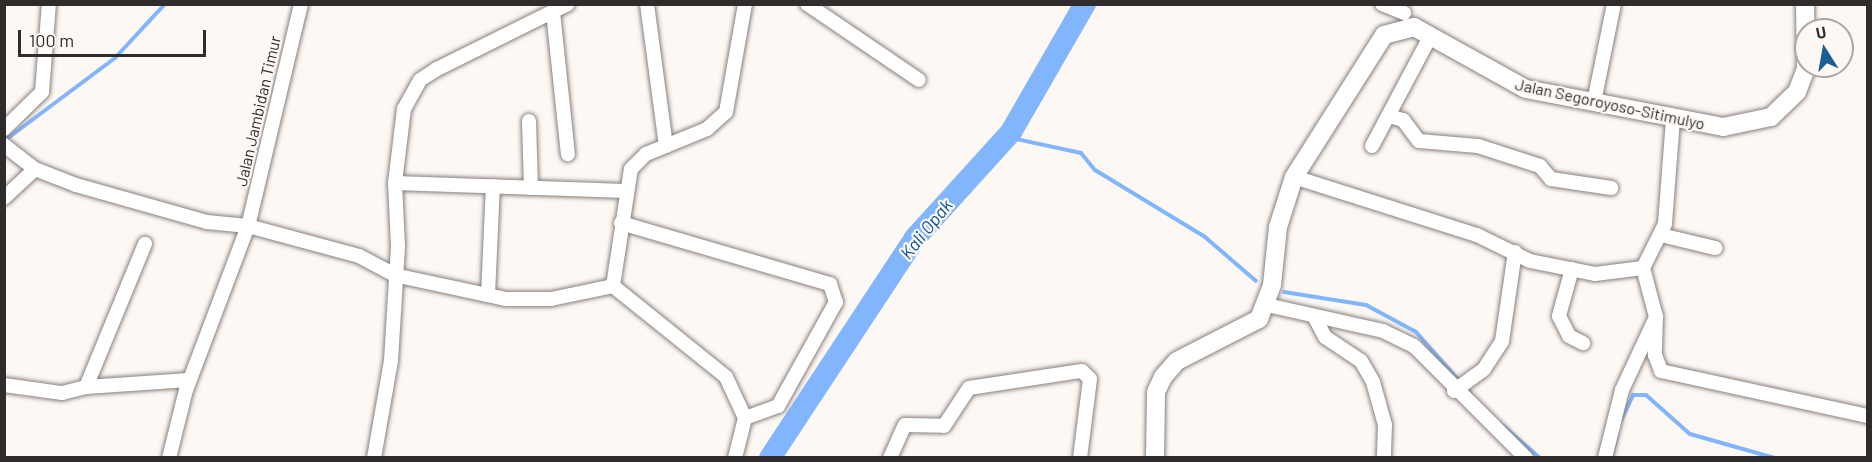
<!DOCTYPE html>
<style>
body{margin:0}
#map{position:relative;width:1872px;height:462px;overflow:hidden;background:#fef8f5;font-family:Barlow,sans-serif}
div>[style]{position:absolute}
.stream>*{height:4px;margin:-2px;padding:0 2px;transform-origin:2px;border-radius:2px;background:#81b6fc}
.river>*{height:22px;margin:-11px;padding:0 11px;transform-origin:11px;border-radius:11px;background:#81b6fc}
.roads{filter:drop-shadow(0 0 2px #87807d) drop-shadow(0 0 2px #87807d)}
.minor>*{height:14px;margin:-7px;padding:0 7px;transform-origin:7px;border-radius:7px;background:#fff}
.major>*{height:18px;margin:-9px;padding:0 9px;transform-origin:9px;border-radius:9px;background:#fff}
span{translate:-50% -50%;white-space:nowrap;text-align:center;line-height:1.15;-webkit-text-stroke:4.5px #fef8f5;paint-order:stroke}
.street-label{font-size:16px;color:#2f2c2b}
.water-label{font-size:18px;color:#004f9e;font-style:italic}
.frame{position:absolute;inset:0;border:6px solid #2f2c2b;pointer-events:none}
.north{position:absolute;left:1794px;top:18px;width:60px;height:60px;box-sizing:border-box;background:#fef8f5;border:2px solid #aba6a4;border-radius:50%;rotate:349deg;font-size:16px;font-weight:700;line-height:24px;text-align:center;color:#2f2c2b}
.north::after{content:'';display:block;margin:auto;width:21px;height:27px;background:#1b5e93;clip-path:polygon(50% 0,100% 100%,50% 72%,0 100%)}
.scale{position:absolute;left:18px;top:30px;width:188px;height:27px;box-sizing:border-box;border:3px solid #2f2c2b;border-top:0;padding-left:8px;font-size:18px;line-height:21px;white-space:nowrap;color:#2f2c2b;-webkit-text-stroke:4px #fef8f5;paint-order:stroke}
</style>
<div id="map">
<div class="stream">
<i style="left:1007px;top:137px;width:76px;rotate:12.2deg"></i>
<i style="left:1081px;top:153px;width:22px;rotate:51deg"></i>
<i style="left:1095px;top:170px;width:129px;rotate:31.3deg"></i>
<i style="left:1205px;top:237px;width:67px;rotate:40.8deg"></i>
<i style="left:4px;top:141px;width:139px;rotate:-36.8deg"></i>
<i style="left:115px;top:58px;width:74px;rotate:-47.2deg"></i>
<i style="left:1284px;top:292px;width:83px;rotate:9deg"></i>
<i style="left:1366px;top:305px;width:57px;rotate:28.4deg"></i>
<i style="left:1416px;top:332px;width:83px;rotate:48.4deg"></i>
<i style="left:1621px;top:420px;width:28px;rotate:-64deg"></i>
<i style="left:1633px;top:395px;width:13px"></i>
<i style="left:1646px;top:395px;width:59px;rotate:41.6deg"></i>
<i style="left:1690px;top:434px;width:88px;rotate:15.8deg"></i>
<i style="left:1502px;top:425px;width:50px;rotate:41deg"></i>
<i style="left:1611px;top:458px;width:23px;rotate:-75deg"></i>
</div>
<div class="river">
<i style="left:770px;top:458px;width:263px;rotate:-56.6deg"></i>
<i style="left:915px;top:238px;width:143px;rotate:-47.8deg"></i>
<i style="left:1011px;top:132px;width:148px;rotate:-60deg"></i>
</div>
<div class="roads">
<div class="minor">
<i style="left:301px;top:4px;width:228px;rotate:103.4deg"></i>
<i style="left:248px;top:226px;width:115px;rotate:15.1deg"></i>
<i style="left:359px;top:256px;width:40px;rotate:28deg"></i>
<i style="left:394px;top:275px;width:115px;rotate:12.1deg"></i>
<i style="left:506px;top:299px;width:45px"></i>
<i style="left:551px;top:299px;width:63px;rotate:-11.8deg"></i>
<i style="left:613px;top:286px;width:145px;rotate:38.8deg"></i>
<i style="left:726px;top:377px;width:45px;rotate:65.1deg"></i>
<i style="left:745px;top:418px;width:41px;rotate:104deg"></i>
<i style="left:647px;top:4px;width:143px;rotate:82.4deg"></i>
<i style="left:807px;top:4px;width:135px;rotate:34.2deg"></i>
<i style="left:1382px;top:4px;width:24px;rotate:22deg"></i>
<i style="left:553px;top:12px;width:143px;rotate:84deg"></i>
<i style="left:1594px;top:102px;width:100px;rotate:-78.5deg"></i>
<i style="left:1389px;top:116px;width:15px;rotate:16deg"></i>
<i style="left:1403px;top:120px;width:26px;rotate:53deg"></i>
<i style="left:1419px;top:141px;width:59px;rotate:4.8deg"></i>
<i style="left:1478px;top:146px;width:65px;rotate:17.9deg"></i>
<i style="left:1540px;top:166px;width:17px;rotate:50deg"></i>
<i style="left:1551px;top:179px;width:61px;rotate:8.5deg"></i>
<i style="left:1673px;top:119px;width:105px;rotate:94.4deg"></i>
<i style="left:1665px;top:224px;width:49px;rotate:116.6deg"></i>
<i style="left:1643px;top:268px;width:51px;rotate:75.1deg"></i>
<i style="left:1656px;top:317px;width:38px;rotate:92deg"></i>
<i style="left:1655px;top:355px;width:17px;rotate:69deg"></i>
<i style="left:1661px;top:371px;width:212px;rotate:12.3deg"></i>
<i style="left:529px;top:121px;width:67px;rotate:88.3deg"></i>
<i style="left:4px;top:129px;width:53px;rotate:-44.2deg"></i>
<i style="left:42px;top:92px;width:88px;rotate:-85.5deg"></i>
<i style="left:4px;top:145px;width:39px;rotate:38deg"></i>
<i style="left:35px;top:169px;width:44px;rotate:21.3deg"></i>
<i style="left:76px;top:185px;width:136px;rotate:15.8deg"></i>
<i style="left:207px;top:222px;width:41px;rotate:5.6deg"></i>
<i style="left:248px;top:226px;width:175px;rotate:110.7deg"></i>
<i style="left:186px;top:390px;width:70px;rotate:104deg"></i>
<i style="left:1372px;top:146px;width:126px;rotate:-62deg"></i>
<i style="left:1294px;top:177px;width:192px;rotate:17.6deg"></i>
<i style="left:1477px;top:235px;width:59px;rotate:26.1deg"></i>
<i style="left:1530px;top:261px;width:66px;rotate:11.3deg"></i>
<i style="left:1595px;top:274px;width:48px;rotate:-7.1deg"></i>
<i style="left:395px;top:183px;width:231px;rotate:2deg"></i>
<i style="left:4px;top:198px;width:42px;rotate:-43.1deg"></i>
<i style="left:621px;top:223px;width:218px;rotate:16.3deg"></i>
<i style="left:830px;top:284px;width:19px;rotate:72deg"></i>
<i style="left:836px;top:302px;width:119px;rotate:119.1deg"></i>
<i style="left:778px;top:406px;width:35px;rotate:160deg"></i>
<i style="left:1661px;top:235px;width:56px;rotate:13.5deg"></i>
<i style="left:1572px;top:269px;width:49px;rotate:105.5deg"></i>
<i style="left:1559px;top:316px;width:22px;rotate:63deg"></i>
<i style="left:1569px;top:336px;width:16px;rotate:27deg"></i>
<i style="left:613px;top:286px;width:118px;rotate:-81.3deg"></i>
<i style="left:631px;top:169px;width:21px;rotate:-45deg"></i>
<i style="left:646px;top:154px;width:66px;rotate:-22.3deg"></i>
<i style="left:707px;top:129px;width:25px;rotate:-42deg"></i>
<i style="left:726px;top:112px;width:110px;rotate:-80deg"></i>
<i style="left:488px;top:295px;width:109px;rotate:-87.4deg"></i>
<i style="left:1267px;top:305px;width:119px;rotate:12.6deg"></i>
<i style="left:1383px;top:331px;width:34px;rotate:26deg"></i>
<i style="left:1414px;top:346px;width:158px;rotate:45deg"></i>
<i style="left:1314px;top:316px;width:24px;rotate:62deg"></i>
<i style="left:1325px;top:337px;width:43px;rotate:33.7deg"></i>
<i style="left:1361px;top:361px;width:24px;rotate:60deg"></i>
<i style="left:1373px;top:382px;width:45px;rotate:74.4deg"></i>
<i style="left:1385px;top:425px;width:33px;rotate:92deg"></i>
<i style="left:4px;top:385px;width:59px;rotate:7.9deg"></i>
<i style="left:62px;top:393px;width:25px;rotate:-14deg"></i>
<i style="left:86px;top:387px;width:155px;rotate:-67.6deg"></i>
<i style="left:86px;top:387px;width:103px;rotate:-3.9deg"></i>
<i style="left:1454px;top:391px;width:37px;rotate:-36deg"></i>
<i style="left:1484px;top:369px;width:33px;rotate:-57deg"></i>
<i style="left:1502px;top:341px;width:90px;rotate:-81.7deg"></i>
<i style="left:374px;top:458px;width:98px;rotate:-80.1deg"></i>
<i style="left:391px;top:361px;width:115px;rotate:-86.5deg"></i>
<i style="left:398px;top:246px;width:63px;rotate:-92.7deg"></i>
<i style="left:395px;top:183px;width:75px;rotate:-83.1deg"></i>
<i style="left:404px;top:109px;width:33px;rotate:-61deg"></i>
<i style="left:420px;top:80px;width:20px;rotate:-33deg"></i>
<i style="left:437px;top:69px;width:146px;rotate:-26.4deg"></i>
<i style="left:890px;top:458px;width:36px;rotate:-66deg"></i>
<i style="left:905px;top:425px;width:39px;rotate:1deg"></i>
<i style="left:944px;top:426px;width:45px;rotate:-56.7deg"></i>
<i style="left:969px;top:388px;width:114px;rotate:-8.6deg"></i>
<i style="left:1082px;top:371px;width:11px;rotate:45deg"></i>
<i style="left:1090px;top:379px;width:80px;rotate:97.2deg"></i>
<i style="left:1605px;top:458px;width:70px;rotate:-76deg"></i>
<i style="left:1622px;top:390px;width:81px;rotate:-65deg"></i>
</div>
<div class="major">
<i style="left:1155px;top:458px;width:66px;rotate:-89.1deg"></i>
<i style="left:1156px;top:392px;width:17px;rotate:-65deg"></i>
<i style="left:1163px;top:377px;width:21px;rotate:-49deg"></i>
<i style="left:1177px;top:361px;width:92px;rotate:-27.1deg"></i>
<i style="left:1259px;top:319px;width:36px;rotate:-69deg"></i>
<i style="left:1272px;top:285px;width:58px;rotate:-84.1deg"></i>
<i style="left:1278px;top:227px;width:52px;rotate:-72.3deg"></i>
<i style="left:1294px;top:177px;width:168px;rotate:-57.6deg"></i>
<i style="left:1384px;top:35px;width:31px;rotate:-15deg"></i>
<i style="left:1414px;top:27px;width:128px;rotate:29deg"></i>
<i style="left:1526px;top:89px;width:201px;rotate:10.9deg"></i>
<i style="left:1723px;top:127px;width:49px;rotate:-11.8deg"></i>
<i style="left:1771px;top:117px;width:36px;rotate:-44deg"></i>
<i style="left:1797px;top:92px;width:26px;rotate:-69deg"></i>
<i style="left:1806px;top:68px;width:64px;rotate:-90.9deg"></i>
</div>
</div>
<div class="street-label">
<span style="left:1610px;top:104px;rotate:12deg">Jalan Segoroyoso-Sitimulyo</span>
<span style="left:258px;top:111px;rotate:-77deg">Jalan Jambidan Timur</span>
</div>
<div class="water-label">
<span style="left:926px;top:229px;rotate:-51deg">Kali Opak</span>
</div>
<div class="frame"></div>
<div class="north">U</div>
<div class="scale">100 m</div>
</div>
